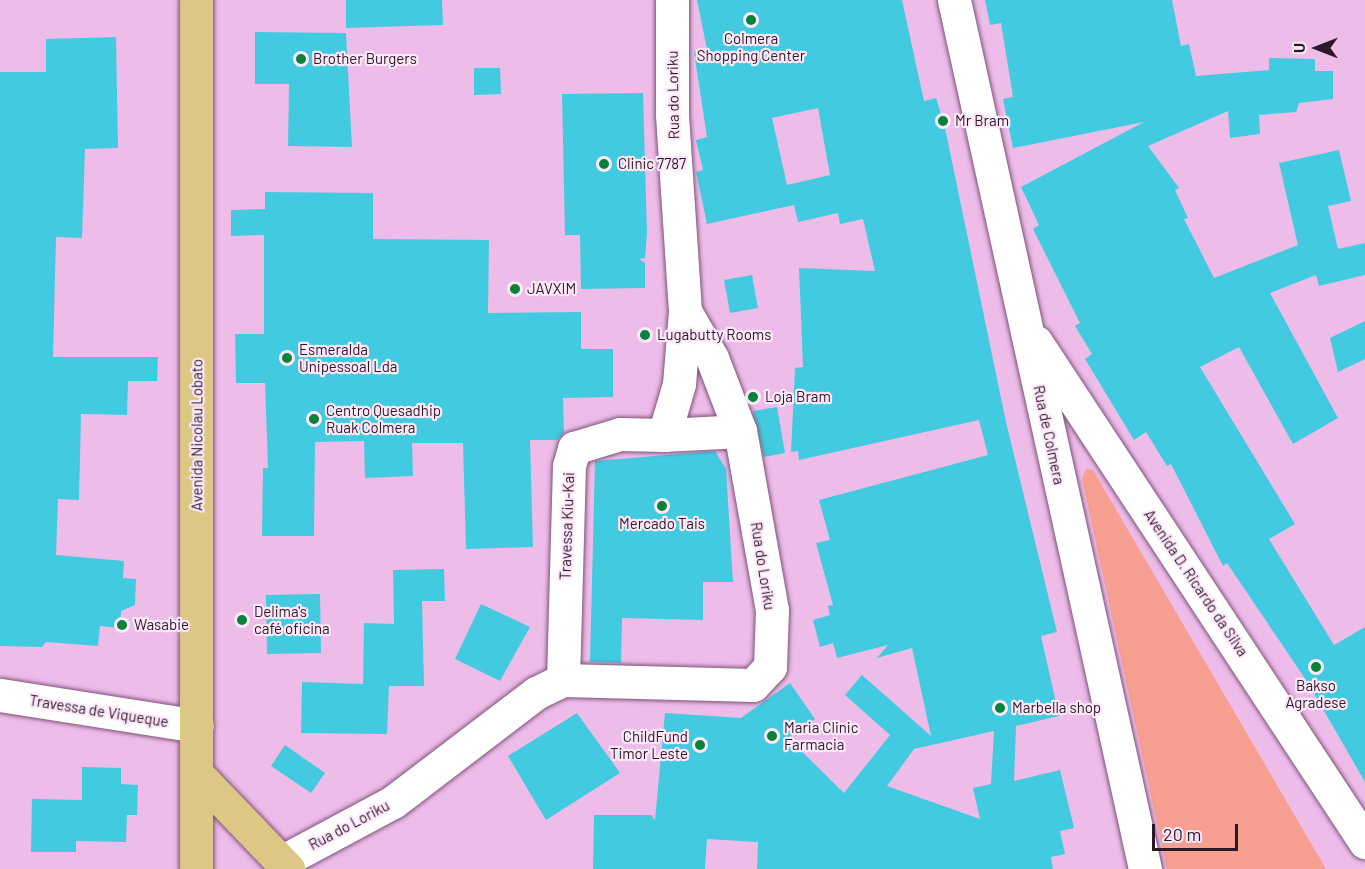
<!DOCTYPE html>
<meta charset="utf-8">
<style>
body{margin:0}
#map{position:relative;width:1365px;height:869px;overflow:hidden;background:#eebce9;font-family:Barlow,sans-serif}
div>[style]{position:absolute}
.green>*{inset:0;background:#f79f90}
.building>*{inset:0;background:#42cbe0}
.roads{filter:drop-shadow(0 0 2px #7f537a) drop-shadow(0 0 2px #7f537a)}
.minor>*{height:33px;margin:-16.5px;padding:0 16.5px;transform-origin:16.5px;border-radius:16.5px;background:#fff}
.major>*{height:33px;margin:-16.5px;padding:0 16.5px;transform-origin:16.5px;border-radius:16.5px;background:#ddc784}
.dots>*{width:16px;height:16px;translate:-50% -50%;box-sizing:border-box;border:3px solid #fde8fa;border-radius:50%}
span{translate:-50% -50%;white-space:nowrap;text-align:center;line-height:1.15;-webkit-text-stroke:4.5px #fde8fa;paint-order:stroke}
.poi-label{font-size:15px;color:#2b1929}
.left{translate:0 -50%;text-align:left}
.right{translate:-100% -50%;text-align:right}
.street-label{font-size:15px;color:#2b1929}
.north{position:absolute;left:1287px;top:18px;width:60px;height:60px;-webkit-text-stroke:4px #fde8fa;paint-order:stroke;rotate:270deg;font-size:16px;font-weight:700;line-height:24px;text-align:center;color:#2b1929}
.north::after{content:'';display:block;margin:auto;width:21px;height:27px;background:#2b1929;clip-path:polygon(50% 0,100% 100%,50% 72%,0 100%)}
.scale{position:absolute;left:1152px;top:824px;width:86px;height:27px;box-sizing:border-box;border:3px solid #2b1929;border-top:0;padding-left:8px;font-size:18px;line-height:21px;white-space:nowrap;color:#2b1929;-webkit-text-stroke:4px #fde8fa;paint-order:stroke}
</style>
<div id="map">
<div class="green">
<i style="clip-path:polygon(1086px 469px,1093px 470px,1326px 869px,1167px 869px,1082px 479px)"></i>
</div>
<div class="building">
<i style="clip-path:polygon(346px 0,442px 0,443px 25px,346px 28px)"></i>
<i style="clip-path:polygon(evenodd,697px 0,902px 0,924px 101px,936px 98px,944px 123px,1006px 422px,1057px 632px,1041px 636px,1059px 716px,1016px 726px,1014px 781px,1060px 770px,1074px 828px,1060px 831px,1065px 854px,1051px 857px,1053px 869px,757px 869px,758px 842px,707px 839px,705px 869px,593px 869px,594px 815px,651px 815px,655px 820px,665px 713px,741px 718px,790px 683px,815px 719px,788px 738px,844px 793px,890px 735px,845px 695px,862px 675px,931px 736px,912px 648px,877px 658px,888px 645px,837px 658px,833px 643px,820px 647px,813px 620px,830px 615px,828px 606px,833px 605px,816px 543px,830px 540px,819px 500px,988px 455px,979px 420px,799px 460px,798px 451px,791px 452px,795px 368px,803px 367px,799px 268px,875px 271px,863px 219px,840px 224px,838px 213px,798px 222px,794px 205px,707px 224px,696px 172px,703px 170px,696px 140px,707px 137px,694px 52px,707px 49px,697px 0,818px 108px,830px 175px,787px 185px,772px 118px,818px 108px,697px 0,994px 731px,991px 784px,973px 788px,980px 819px,887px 786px,914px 749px,994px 731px)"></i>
<i style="clip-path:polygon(985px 0,1172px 0,1181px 46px,1189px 44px,1196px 76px,1269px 70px,1269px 58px,1315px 59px,1315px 71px,1333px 71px,1333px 99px,1299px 103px,1296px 112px,1259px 115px,1260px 134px,1230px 138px,1228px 111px,1148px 146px,1179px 188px,1175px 190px,1188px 218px,1184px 219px,1214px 278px,1298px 245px,1279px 163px,1339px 150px,1351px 201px,1328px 206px,1338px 249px,1365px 243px,1365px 275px,1319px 286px,1316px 275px,1270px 293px,1338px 418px,1293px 444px,1239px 347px,1200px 367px,1295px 524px,1269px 539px,1334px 645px,1365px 627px,1365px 782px,1308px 683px,1227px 563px,1223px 566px,1171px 464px,1167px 466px,1146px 432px,1134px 440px,1085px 359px,1092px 354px,1075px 326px,1080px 323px,1033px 229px,1039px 225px,1021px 187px,1144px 122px,1013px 148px,1003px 99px,1013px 97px,1001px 23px,990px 25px)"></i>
<i style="clip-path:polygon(255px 32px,346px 33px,352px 147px,288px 146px,289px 84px,255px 84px)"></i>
<i style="clip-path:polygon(116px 37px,118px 148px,85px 149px,82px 238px,56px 237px,53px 357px,158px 357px,157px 381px,128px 381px,127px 415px,81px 414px,79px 500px,58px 499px,56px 555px,124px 561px,123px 578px,136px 579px,135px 605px,121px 611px,120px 628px,100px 626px,98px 646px,46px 642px,42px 647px,0 646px,0 72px,46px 72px,46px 39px)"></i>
<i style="clip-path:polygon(474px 68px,500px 68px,501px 94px,474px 95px)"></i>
<i style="clip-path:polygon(643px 93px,647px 233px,645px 258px,639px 259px,645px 263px,645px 288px,581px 289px,580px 235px,565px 235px,562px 94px)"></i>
<i style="clip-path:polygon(265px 192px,373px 193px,373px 239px,489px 240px,488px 313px,581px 312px,581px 349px,613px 349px,613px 397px,563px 398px,564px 433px,557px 440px,530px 440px,533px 547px,466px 549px,463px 443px,412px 443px,413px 476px,365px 478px,364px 441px,315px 442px,314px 536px,262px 536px,263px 468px,268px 468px,265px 383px,236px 383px,235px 334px,264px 334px,264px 235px,231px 236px,231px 210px,265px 209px)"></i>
<i style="clip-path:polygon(752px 275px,758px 308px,730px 313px,724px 280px)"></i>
<i style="clip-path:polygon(1365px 321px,1365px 359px,1338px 372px,1330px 338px)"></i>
<i style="clip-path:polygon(777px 407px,785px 453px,764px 457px,753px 411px)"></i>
<i style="clip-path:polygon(715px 451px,726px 469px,733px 582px,703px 582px,703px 620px,622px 618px,621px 663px,590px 662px,595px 461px)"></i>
<i style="clip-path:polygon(444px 569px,445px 601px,422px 601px,424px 686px,389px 686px,387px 734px,301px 733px,302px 682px,363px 684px,364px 623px,394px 624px,393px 570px)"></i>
<i style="clip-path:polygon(320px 594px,321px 653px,267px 654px,266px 595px)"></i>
<i style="clip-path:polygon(481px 604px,530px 627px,500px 681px,455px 659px)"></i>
<i style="clip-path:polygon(577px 713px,620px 773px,546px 820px,508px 756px)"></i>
<i style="clip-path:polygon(285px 745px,325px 773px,311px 793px,271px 766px)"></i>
<i style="clip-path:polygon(82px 767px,121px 768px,121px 784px,138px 785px,137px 815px,127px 815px,126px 842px,76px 841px,76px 852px,31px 852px,32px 799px,82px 800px)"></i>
</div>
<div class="roads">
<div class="minor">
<i style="left:954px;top:0;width:890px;rotate:77.6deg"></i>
<i style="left:1036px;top:342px;width:599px;rotate:56.66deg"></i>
<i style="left:664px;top:435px;width:76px;rotate:-3deg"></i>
<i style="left:563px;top:680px;width:214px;rotate:-88.4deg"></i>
<i style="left:569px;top:466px;width:19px;rotate:-74deg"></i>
<i style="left:574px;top:448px;width:48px;rotate:-16.9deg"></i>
<i style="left:620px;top:434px;width:44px;rotate:1.3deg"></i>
<i style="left:664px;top:435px;width:53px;rotate:-73.6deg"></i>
<i style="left:679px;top:384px;width:73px;rotate:-85.3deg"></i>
<i style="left:0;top:695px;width:199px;rotate:8.9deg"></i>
<i style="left:281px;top:862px;width:127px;rotate:-28.2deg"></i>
<i style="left:393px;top:802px;width:180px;rotate:-37.3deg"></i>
<i style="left:536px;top:693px;width:30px;rotate:-26deg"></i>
<i style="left:563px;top:680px;width:190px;rotate:1.5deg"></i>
<i style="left:753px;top:685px;width:25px;rotate:-47deg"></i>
<i style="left:770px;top:667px;width:57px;rotate:-88deg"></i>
<i style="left:772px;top:610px;width:182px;rotate:-100.1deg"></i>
<i style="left:740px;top:431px;width:78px;rotate:-111deg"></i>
<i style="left:712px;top:358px;width:54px;rotate:-119.9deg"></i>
<i style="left:685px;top:311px;width:198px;rotate:-93.8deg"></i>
<i style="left:672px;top:113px;width:113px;rotate:-90deg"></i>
</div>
<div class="major">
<i style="left:197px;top:774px;width:132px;rotate:46.2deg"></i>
<i style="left:196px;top:869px;width:869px;rotate:-90deg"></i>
</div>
</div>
<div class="dots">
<i style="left:751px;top:20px;background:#07823b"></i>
<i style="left:301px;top:59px;background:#07823b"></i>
<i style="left:943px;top:121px;background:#07823b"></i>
<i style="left:604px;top:164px;background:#07823b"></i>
<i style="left:515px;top:289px;background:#07823b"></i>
<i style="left:645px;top:335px;background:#07823b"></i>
<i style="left:287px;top:358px;background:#07823b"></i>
<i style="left:753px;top:397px;background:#07823b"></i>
<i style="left:314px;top:419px;background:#07823b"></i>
<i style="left:662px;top:506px;background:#07823b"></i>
<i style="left:242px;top:620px;background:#07823b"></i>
<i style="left:122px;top:625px;background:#07823b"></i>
<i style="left:1316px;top:667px;background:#07823b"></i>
<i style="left:1000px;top:708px;background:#07823b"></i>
<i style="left:772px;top:736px;background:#07823b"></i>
<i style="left:700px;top:745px;background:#07823b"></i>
</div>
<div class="poi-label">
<span style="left:751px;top:47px">Colmera<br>Shopping Center</span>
<span class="left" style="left:313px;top:59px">Brother Burgers</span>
<span class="left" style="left:955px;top:121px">Mr Bram</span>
<span class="left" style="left:618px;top:164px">Clinic 7787</span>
<span class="left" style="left:527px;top:289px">JAVXIM</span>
<span class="left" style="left:657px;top:335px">Lugabutty Rooms</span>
<span class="left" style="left:299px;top:358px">Esmeralda<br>Unipessoal Lda</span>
<span class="left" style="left:765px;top:397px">Loja Bram</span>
<span class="left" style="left:326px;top:419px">Centro Quesadhip<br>Ruak Colmera</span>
<span style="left:662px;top:524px">Mercado Tais</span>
<span class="left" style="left:254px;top:620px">Delima's<br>café oficina</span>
<span class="left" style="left:134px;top:625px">Wasabie</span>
<span style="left:1316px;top:694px">Bakso<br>Agradese</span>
<span class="left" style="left:1012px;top:708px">Marbella shop</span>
<span class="left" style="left:784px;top:736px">Maria Clinic<br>Farmacia</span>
<span class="right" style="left:688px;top:745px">ChildFund<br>Timor Leste</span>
</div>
<div class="street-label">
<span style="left:673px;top:95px;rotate:-91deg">Rua do Loriku</span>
<span style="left:197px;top:435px;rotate:-90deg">Avenida Nicolau Lobato</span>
<span style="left:1049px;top:435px;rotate:78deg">Rua de Colmera</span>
<span style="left:567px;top:526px;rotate:-88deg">Travessa Kiu-Kai</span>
<span style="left:763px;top:566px;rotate:81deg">Rua do Loriku</span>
<span style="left:1196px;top:583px;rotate:56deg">Avenida D. Ricardo da Silva</span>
<span style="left:99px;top:711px;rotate:9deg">Travessa de Viqueque</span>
<span style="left:349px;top:825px;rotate:-28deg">Rua do Loriku</span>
</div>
<div class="north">U</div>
<div class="scale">20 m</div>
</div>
